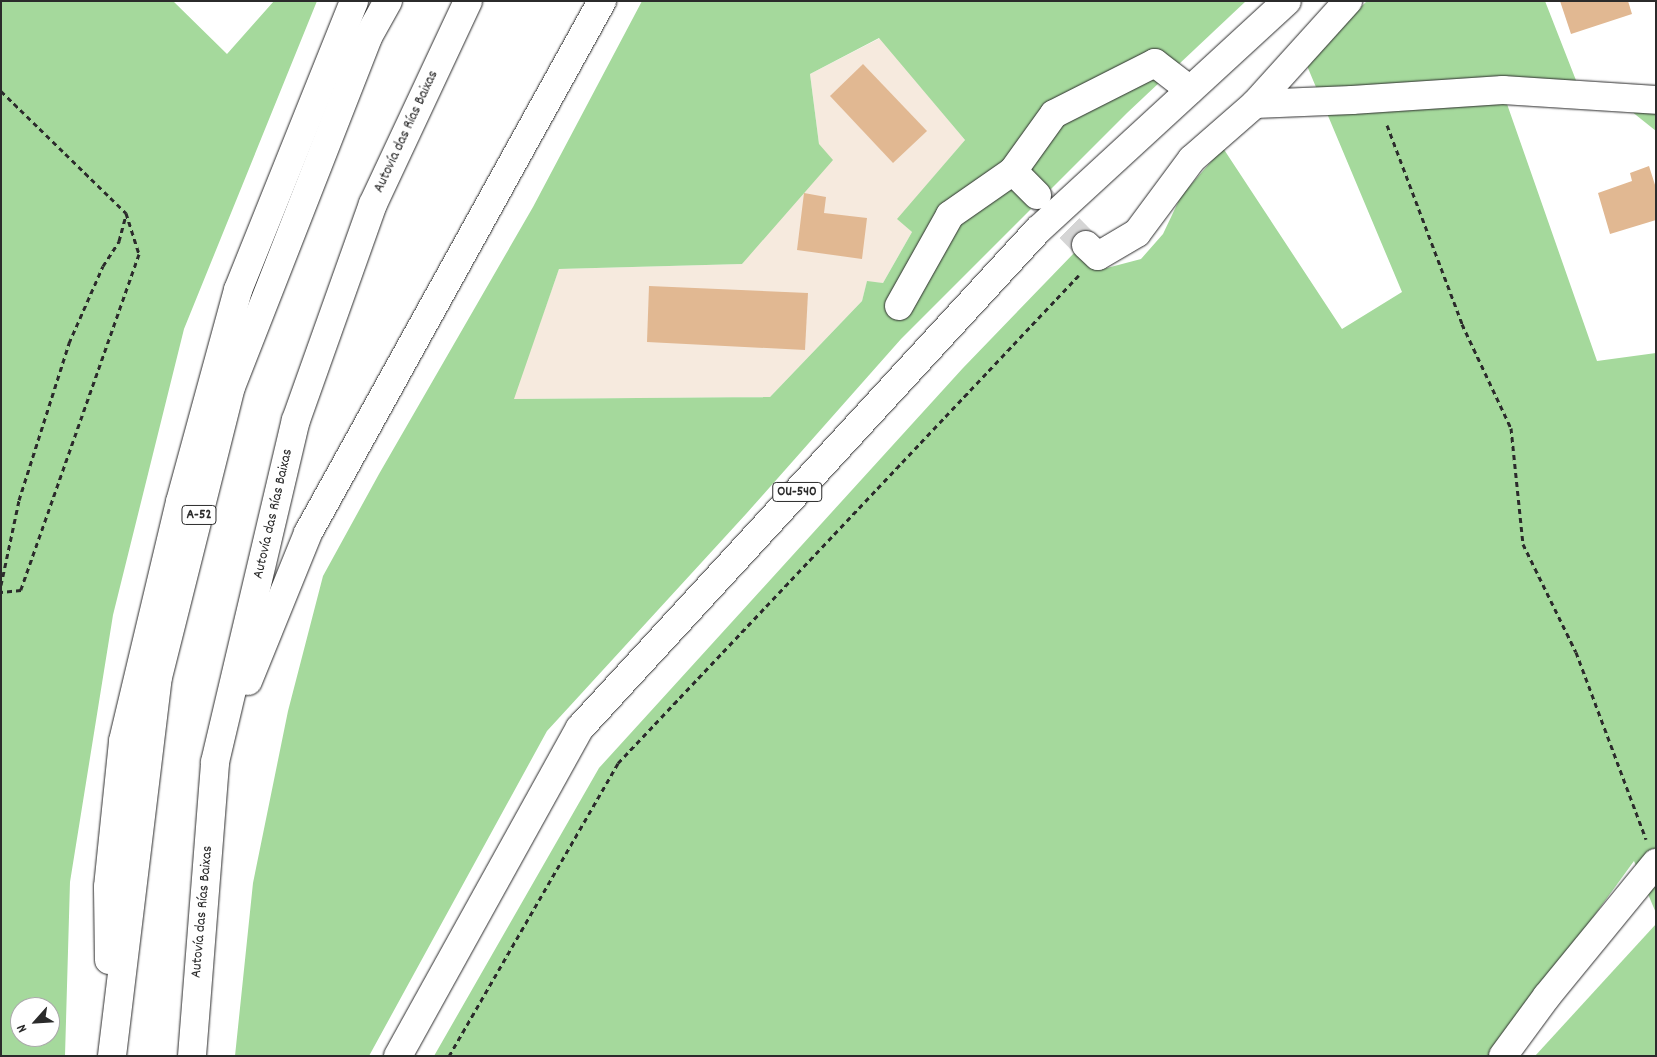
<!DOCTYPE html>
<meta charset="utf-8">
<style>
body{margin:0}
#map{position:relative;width:1657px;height:1057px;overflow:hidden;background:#fff;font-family:Dekko,sans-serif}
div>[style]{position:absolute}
.built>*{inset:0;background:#f6eade}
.green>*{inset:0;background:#a5d99c}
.building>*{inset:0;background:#e1b892}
.street-tunnel>*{height:28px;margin-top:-14px;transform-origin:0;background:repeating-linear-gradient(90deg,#d5d5d5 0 28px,transparent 0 42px)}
.path>*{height:3px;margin-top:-1.5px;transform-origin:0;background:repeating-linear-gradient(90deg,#2b2b2b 0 5px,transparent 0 9px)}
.roads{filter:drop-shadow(0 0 1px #2b2b2b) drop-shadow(0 0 1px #2b2b2b)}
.street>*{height:28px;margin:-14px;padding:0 14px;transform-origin:14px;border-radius:14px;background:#fff}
.primary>*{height:28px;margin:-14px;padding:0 14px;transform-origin:14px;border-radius:14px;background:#fff}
.highway>*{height:28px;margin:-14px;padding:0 14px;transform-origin:14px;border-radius:14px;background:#fff}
span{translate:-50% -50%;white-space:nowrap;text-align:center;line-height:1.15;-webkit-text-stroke:4.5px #fff;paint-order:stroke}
.shield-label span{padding:1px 4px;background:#fff;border:1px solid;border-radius:4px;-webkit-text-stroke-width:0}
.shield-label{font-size:14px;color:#2b2b2b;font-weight:700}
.street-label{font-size:15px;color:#2b2b2b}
.frame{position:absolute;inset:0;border:2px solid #2b2b2b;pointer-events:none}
.north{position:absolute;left:10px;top:997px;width:50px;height:50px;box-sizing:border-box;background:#fff;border:1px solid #aaa;border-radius:50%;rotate:244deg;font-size:14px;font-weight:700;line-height:20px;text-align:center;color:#2b2b2b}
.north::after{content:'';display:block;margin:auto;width:18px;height:22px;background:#2b2b2b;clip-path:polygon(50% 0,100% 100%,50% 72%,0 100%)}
</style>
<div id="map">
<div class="built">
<i style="clip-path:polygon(880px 38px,965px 140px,898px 219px,912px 232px,883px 283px,867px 282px,862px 301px,770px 397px,513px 399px,559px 269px,742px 264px,819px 144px,810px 74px)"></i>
</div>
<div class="green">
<i style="clip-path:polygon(evenodd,1px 1px,173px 1px,227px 54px,274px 1px,317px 1px,184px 329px,113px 615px,70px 882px,65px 1056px,1px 1056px,1px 1px,20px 1007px,50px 1007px,50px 1037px,20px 1037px,20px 1007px)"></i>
<i style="clip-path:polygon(evenodd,642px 1px,1246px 1px,1127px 113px,901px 339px,746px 514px,547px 731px,369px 1056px,235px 1056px,253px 883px,288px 711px,323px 576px,379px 474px,533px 207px,642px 1px,879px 38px,965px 140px,897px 219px,912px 232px,883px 283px,867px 281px,862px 301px,770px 397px,514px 399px,559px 269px,742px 264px,833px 160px,819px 144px,810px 74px,879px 38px)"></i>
<i style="clip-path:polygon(1367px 1px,1545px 1px,1579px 88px,1507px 104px,1597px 361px,1656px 353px,1656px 913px,1634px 861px,1492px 1056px,434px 1056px,599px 768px,963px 368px,1075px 252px,1103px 269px,1141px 259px,1163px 234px,1181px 196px,1223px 148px,1342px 329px,1402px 292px,1305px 61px)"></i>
<i style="clip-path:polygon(1656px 90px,1656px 131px,1626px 107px)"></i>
<i style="clip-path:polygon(1656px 924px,1656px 1056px,1535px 1056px)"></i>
</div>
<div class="building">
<i style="clip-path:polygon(1560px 1px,1628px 1px,1632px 14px,1571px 34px)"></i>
<i style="clip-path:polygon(863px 64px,927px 131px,893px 163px,830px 96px)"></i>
<i style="clip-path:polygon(1649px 166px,1656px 188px,1656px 220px,1610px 234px,1598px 193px,1632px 181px,1630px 173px)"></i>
<i style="clip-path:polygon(804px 193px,826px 197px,824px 213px,867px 218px,862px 259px,797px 250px)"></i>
<i style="clip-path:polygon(649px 286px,808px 293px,805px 350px,647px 342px)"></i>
</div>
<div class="street-tunnel">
<i style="left:1040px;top:198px;width:66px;rotate:45.6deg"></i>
</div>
<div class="path">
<i style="left:1px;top:91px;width:175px;rotate:44.3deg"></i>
<i style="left:126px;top:213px;width:43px;rotate:72.4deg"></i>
<i style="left:139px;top:254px;width:356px;rotate:109.4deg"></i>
<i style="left:21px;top:590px;width:20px;rotate:174deg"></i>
<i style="left:1387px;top:125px;width:213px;rotate:69.3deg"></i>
<i style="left:1462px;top:324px;width:115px;rotate:64.8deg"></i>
<i style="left:1511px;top:428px;width:117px;rotate:84.1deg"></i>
<i style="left:1523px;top:544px;width:120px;rotate:63.9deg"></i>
<i style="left:1576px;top:652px;width:200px;rotate:69.5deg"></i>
<i style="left:1px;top:585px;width:87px;rotate:-78deg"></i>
<i style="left:19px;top:500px;width:165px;rotate:-72.3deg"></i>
<i style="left:69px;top:343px;width:84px;rotate:-66.2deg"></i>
<i style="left:103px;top:266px;width:30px;rotate:-57deg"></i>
<i style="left:119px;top:241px;width:27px;rotate:-75deg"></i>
<i style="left:449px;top:1056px;width:338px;rotate:-60deg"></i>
<i style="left:618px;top:763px;width:671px;rotate:-46.63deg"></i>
</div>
<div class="roads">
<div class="street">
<i style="left:1255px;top:104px;width:139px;rotate:-47.9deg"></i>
<i style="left:1013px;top:171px;width:34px;rotate:45deg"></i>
<i style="left:1086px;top:245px;width:16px;rotate:43deg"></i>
<i style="left:1098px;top:256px;width:45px;rotate:-30.5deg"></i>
<i style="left:1137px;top:233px;width:92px;rotate:-53.4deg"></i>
<i style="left:1192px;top:159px;width:84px;rotate:-41.1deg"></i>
<i style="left:1255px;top:104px;width:97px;rotate:-2.4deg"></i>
<i style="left:1352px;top:100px;width:151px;rotate:-3.8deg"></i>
<i style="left:1503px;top:90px;width:153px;rotate:3.7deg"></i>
<i style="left:899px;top:306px;width:104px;rotate:-60.7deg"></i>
<i style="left:950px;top:215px;width:77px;rotate:-34.9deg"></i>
<i style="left:1013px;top:171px;width:70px;rotate:-54.3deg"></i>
<i style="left:1054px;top:114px;width:113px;rotate:-26.8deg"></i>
<i style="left:1155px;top:63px;width:44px;rotate:37.6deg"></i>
<i style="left:1503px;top:1056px;width:74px;rotate:-53.7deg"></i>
<i style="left:1547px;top:996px;width:172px;rotate:-50.7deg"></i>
</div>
<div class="primary">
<i style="left:398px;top:1056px;width:375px;rotate:-61deg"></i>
<i style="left:580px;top:728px;width:677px;rotate:-47.4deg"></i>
<i style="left:1038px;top:230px;width:338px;rotate:-42.6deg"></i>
</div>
<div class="highway">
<i style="left:248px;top:681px;width:160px;rotate:-67.9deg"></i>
<i style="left:308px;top:533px;width:608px;rotate:-61.07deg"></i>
<i style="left:109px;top:960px;width:73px;rotate:-90.8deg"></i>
<i style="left:108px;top:887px;width:147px;rotate:-84.1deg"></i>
<i style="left:123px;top:741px;width:246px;rotate:-76.6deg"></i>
<i style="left:180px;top:502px;width:220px;rotate:-74.7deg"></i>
<i style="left:238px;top:290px;width:311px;rotate:-68.1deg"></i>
<i style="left:112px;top:1056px;width:382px;rotate:-83.1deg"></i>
<i style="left:158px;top:677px;width:299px;rotate:-75.9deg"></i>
<i style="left:231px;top:387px;width:376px;rotate:-68.6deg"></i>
<i style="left:368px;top:37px;width:41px;rotate:-60.9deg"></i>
<i style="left:192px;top:1056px;width:295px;rotate:-85.5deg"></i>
<i style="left:215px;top:762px;width:351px;rotate:-76.7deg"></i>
<i style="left:296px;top:420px;width:229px;rotate:-70.4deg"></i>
<i style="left:373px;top:204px;width:224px;rotate:-64.9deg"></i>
</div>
</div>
<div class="shield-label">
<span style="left:797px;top:492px">OU-540</span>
<span style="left:199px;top:515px">A-52</span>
</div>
<div class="street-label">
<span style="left:407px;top:132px;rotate:-65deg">Autovía das Rías Baixas</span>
<span style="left:274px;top:514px;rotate:-77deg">Autovía das Rías Baixas</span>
<span style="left:203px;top:912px;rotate:-85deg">Autovía das Rías Baixas</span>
</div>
<div class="frame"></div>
<div class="north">N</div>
</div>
